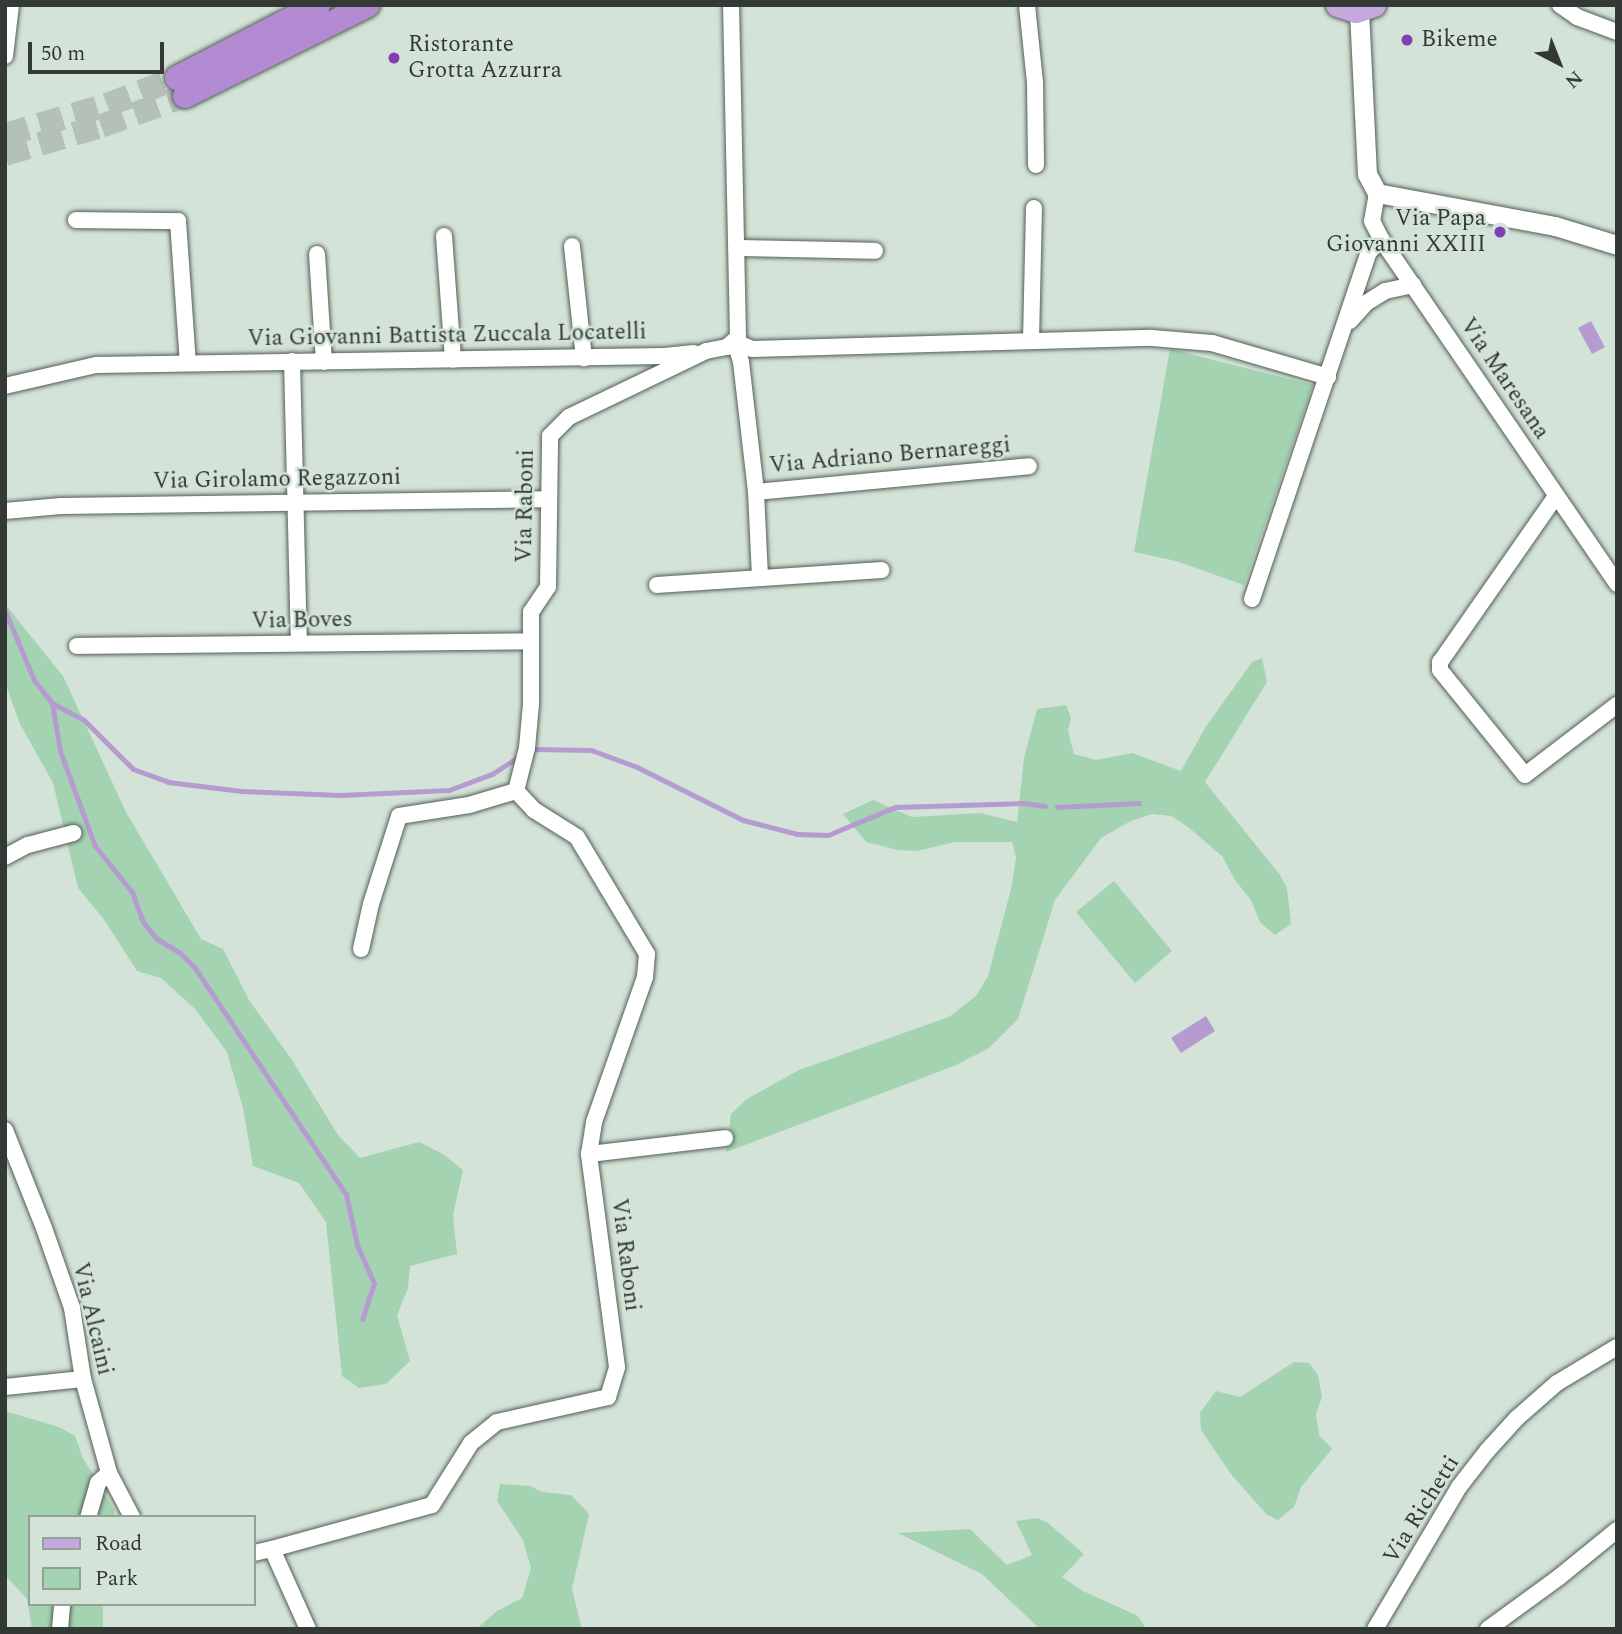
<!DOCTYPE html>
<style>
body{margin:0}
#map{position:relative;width:1622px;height:1634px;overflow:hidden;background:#d4e3d8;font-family:Spectral,serif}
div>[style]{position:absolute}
.green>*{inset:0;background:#a4d3b2}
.water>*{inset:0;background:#b69bd0}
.stream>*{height:5px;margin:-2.5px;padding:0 2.5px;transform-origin:2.5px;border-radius:2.5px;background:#b69bd0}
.trunk-tunnel>*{height:24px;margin-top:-12px;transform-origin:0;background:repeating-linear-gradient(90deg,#b4c1b7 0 24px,transparent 0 36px)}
.roads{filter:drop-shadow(0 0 2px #525f55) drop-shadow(0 0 2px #525f55)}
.minor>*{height:16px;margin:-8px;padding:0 8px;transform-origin:8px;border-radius:8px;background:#fff}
.tertiary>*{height:19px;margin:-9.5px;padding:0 9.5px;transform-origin:9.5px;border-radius:9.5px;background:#fff}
.primary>*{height:24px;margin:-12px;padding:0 12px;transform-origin:12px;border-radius:12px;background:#c5a8dd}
.trunk>*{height:24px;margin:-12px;padding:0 12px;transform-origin:12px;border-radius:12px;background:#b28bd2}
.dots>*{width:19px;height:19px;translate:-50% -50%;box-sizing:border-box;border:4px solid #d4e3d8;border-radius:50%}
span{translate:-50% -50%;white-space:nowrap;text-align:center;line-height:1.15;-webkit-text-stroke:5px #d4e3d8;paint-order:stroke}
.poi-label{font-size:23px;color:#333935}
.left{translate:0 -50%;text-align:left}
.right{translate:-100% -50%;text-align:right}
.street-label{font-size:23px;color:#333935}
.frame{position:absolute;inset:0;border:7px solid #333935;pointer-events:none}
.legend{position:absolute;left:28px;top:1515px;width:228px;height:91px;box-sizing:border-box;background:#d4e3d8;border:2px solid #949f97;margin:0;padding:9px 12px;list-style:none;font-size:21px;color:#333935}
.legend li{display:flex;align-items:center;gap:14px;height:35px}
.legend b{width:35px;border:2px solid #949f97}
.north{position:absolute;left:1524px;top:28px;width:70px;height:70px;-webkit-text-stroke:5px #d4e3d8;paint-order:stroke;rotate:138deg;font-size:19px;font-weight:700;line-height:28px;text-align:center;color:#333935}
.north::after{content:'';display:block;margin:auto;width:24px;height:32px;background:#333935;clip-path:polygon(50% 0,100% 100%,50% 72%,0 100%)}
.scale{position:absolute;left:28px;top:42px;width:136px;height:32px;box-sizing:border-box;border:4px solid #333935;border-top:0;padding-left:9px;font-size:21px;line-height:24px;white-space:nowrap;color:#333935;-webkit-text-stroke:5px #d4e3d8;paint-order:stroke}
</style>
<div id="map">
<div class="green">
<i style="clip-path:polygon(1170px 349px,1313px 385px,1244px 585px,1176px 561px,1134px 552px)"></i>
<i style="clip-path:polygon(5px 604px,63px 676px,126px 812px,201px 939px,223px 949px,249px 1000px,292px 1060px,338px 1135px,360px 1158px,419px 1142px,443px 1154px,463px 1170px,453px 1215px,457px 1254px,410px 1266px,408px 1288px,397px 1315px,410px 1361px,386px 1384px,359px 1388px,342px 1376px,326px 1222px,299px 1183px,253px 1166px,243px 1108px,227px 1052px,195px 1009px,161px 978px,137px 971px,105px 921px,78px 888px,53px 783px,20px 724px,7px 688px)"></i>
<i style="clip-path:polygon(1262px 658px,1267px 682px,1205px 782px,1280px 875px,1287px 888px,1291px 924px,1275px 935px,1260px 922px,1251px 900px,1235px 880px,1222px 856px,1188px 827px,1171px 816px,1152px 814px,1131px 821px,1101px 838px,1055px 900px,1018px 1019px,989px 1048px,954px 1066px,726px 1152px,731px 1114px,747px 1099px,799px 1070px,949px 1017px,976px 996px,988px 976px,1012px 885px,1016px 857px,1012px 842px,955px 842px,917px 851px,898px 850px,866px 842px,843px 814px,873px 800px,912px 817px,980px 813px,1017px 822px,1024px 758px,1037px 709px,1066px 705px,1071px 718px,1068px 731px,1074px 754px,1096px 760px,1132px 753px,1181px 771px,1205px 728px,1252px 662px)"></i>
<i style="clip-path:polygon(1114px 881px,1172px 951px,1135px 983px,1076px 912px)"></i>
<i style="clip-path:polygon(1294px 1362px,1309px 1363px,1318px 1375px,1322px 1397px,1316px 1414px,1319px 1435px,1332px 1449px,1301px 1487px,1294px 1507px,1278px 1520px,1267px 1515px,1231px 1474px,1201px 1430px,1200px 1413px,1216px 1391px,1240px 1397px)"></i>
<i style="clip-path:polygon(5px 1411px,59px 1427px,75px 1436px,83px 1458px,115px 1511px,114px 1517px,30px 1517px,30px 1604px,103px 1604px,103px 1629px,32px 1629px,27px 1599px,5px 1575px)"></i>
<i style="clip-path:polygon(500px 1484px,530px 1486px,542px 1492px,571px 1495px,589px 1514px,572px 1589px,582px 1629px,476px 1629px,497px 1611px,522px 1598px,531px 1568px,523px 1540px,497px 1501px)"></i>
<i style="clip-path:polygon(1038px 1518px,1048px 1523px,1084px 1554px,1062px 1577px,1083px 1591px,1138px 1616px,1146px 1629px,1040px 1629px,982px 1574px,898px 1533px,970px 1529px,1007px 1565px,1032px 1555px,1016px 1521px)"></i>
</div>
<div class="water">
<i style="clip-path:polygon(1591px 321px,1605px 347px,1592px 354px,1578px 328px)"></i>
<i style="clip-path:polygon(1206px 1016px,1215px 1031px,1181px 1053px,1171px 1038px)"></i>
</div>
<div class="stream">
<i style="left:5px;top:611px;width:75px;rotate:67.2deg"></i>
<i style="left:34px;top:680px;width:29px;rotate:52deg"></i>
<i style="left:52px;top:703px;width:36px;rotate:28deg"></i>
<i style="left:84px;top:720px;width:69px;rotate:45deg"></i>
<i style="left:133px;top:769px;width:37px;rotate:20deg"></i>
<i style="left:168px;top:782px;width:74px;rotate:7deg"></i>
<i style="left:241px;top:791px;width:100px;rotate:2.3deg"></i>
<i style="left:341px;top:795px;width:108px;rotate:-2.7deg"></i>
<i style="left:449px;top:790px;width:46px;rotate:-20.4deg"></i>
<i style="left:492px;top:774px;width:35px;rotate:-33deg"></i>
<i style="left:52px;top:703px;width:49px;rotate:80.5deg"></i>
<i style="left:60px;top:751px;width:101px;rotate:69.8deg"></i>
<i style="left:95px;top:846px;width:59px;rotate:51.2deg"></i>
<i style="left:132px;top:892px;width:32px;rotate:70deg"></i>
<i style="left:143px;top:922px;width:22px;rotate:51deg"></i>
<i style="left:157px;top:939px;width:27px;rotate:31deg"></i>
<i style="left:180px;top:953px;width:21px;rotate:45deg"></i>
<i style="left:195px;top:968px;width:272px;rotate:56.3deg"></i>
<i style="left:346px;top:1194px;width:52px;rotate:77.8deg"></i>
<i style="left:357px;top:1245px;width:42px;rotate:65.9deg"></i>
<i style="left:374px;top:1283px;width:38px;rotate:108deg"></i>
<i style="left:533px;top:749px;width:58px;rotate:1deg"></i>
<i style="left:591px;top:750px;width:49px;rotate:20.3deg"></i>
<i style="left:637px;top:767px;width:119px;rotate:26.6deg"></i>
<i style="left:743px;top:820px;width:56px;rotate:14.5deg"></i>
<i style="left:797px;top:834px;width:31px;rotate:2deg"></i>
<i style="left:828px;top:835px;width:73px;rotate:-22.7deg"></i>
<i style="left:895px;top:807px;width:128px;rotate:-1.8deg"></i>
<i style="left:1023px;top:803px;width:22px;rotate:8deg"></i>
<i style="left:1057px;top:807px;width:82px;rotate:-2.8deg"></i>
</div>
<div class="trunk-tunnel">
<i style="left:5px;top:135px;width:106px;rotate:-16.4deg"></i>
<i style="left:107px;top:105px;width:75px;rotate:-21.1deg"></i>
<i style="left:5px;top:154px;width:100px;rotate:-16.3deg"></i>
<i style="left:101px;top:126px;width:89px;rotate:-19.7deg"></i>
</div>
<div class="roads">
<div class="minor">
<i style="left:1027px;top:5px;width:77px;rotate:84.1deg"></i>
<i style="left:1035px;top:82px;width:83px;rotate:89.3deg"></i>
<i style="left:1560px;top:5px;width:21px;rotate:35deg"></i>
<i style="left:1577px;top:17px;width:43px;rotate:20.6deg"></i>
<i style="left:5px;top:56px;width:51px;rotate:-83.3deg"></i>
<i style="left:1377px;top:193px;width:28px;rotate:100deg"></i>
<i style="left:1372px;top:221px;width:20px;rotate:63deg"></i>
<i style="left:1381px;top:239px;width:418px;rotate:55.6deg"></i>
<i style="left:76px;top:220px;width:102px;rotate:0.6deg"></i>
<i style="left:178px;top:221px;width:142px;rotate:86deg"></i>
<i style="left:444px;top:236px;width:124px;rotate:85.8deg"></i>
<i style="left:572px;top:246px;width:113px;rotate:83.9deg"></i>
<i style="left:737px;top:248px;width:138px;rotate:1.2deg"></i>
<i style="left:317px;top:254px;width:108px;rotate:86.3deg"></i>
<i style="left:1350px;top:321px;width:24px;rotate:-48deg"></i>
<i style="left:1366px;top:303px;width:22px;rotate:-32deg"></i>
<i style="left:1385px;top:291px;width:29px;rotate:-12deg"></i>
<i style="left:1031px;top:340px;width:132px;rotate:-88.7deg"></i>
<i style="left:735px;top:342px;width:18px;rotate:22deg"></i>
<i style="left:752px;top:349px;width:400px;rotate:-1.6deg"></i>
<i style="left:1152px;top:338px;width:60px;rotate:4.8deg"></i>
<i style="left:1212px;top:343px;width:121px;rotate:16.3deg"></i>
<i style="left:735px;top:342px;width:21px;rotate:73deg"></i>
<i style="left:741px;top:362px;width:131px;rotate:83.4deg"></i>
<i style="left:756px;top:492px;width:84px;rotate:87.3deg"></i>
<i style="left:292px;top:361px;width:282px;rotate:88.6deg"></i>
<i style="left:5px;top:386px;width:93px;rotate:-13deg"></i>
<i style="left:96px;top:365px;width:569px;rotate:-0.91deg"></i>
<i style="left:665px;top:356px;width:29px;rotate:-6deg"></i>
<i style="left:756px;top:492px;width:274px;rotate:-5.4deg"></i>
<i style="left:1556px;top:496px;width:203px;rotate:124.9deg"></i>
<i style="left:1440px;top:662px;width:8px;rotate:90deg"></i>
<i style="left:1440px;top:670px;width:135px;rotate:51deg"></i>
<i style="left:1525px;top:775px;width:116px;rotate:-37.3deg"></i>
<i style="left:5px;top:511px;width:56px;rotate:-5.1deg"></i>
<i style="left:61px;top:506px;width:488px;rotate:-0.8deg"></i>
<i style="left:657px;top:585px;width:225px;rotate:-3.8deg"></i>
<i style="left:1252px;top:599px;width:366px;rotate:-71.4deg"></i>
<i style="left:1369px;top:252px;width:18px;rotate:-47deg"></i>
<i style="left:77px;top:646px;width:452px;rotate:-0.6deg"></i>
<i style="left:5px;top:857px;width:26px;rotate:-28deg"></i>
<i style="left:28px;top:845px;width:47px;rotate:-14.9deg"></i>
<i style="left:361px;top:949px;width:46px;rotate:-77.5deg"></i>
<i style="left:371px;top:904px;width:92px;rotate:-72.3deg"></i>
<i style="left:399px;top:816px;width:71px;rotate:-8.9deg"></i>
<i style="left:469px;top:805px;width:49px;rotate:-16.6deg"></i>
<i style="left:5px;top:1130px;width:105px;rotate:68.3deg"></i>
<i style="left:44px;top:1228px;width:85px;rotate:70.7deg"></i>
<i style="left:72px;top:1308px;width:72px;rotate:81.2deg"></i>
<i style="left:83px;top:1379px;width:98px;rotate:74.5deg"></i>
<i style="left:109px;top:1473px;width:15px;rotate:138deg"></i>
<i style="left:98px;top:1483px;width:35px;rotate:106deg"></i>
<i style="left:589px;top:1154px;width:137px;rotate:-6.7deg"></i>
<i style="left:5px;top:1387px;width:78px;rotate:-5.9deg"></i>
<i style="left:109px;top:1473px;width:50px;rotate:62.4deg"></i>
<i style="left:272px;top:1549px;width:166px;rotate:-15.4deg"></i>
<i style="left:432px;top:1505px;width:73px;rotate:-57.8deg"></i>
<i style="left:471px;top:1443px;width:33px;rotate:-39deg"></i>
<i style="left:497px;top:1422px;width:114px;rotate:-12.7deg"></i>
<i style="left:608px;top:1397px;width:31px;rotate:-73deg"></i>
<i style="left:617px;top:1367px;width:215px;rotate:-97.5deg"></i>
<i style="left:589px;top:1154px;width:32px;rotate:-81deg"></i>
<i style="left:594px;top:1122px;width:154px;rotate:-70.6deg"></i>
<i style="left:645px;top:977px;width:23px;rotate:-85deg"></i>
<i style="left:647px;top:954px;width:136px;rotate:-120.9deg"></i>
<i style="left:577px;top:837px;width:51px;rotate:-147.9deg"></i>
<i style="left:534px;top:810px;width:26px;rotate:-133deg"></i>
<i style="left:516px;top:791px;width:44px;rotate:-75.7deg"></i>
<i style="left:527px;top:748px;width:44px;rotate:-84.8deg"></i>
<i style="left:531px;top:704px;width:92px;rotate:-90deg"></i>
<i style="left:531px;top:612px;width:30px;rotate:-56deg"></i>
<i style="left:548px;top:587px;width:151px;rotate:-89.2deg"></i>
<i style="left:550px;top:436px;width:27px;rotate:-45deg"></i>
<i style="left:569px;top:417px;width:152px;rotate:-25.7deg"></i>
<i style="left:706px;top:351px;width:21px;rotate:-11deg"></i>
<i style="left:727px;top:347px;width:15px;rotate:-42deg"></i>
<i style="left:738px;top:337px;width:332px;rotate:-91.2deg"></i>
<i style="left:254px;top:1553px;width:18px;rotate:-13deg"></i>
<i style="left:272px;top:1549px;width:88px;rotate:65.8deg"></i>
<i style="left:60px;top:1629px;width:25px;rotate:-85deg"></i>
<i style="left:1375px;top:1629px;width:165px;rotate:-59.4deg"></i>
<i style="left:1459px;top:1487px;width:46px;rotate:-52.1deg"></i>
<i style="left:1487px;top:1451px;width:45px;rotate:-47.7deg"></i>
<i style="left:1517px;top:1418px;width:53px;rotate:-41.2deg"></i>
<i style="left:1557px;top:1383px;width:70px;rotate:-31deg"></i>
<i style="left:1488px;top:1629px;width:87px;rotate:-36.1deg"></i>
<i style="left:1558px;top:1578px;width:76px;rotate:-39.1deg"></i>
</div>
<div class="tertiary">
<i style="left:1359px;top:11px;width:163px;rotate:87.2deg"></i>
<i style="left:1367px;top:174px;width:21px;rotate:62deg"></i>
<i style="left:1377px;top:193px;width:181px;rotate:10.5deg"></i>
<i style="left:1555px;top:226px;width:65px;rotate:17deg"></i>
</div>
<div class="primary">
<i style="left:1338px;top:5px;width:19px;rotate:18deg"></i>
<i style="left:1356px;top:11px;width:19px;rotate:-18deg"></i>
</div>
<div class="trunk">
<i style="left:177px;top:78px;width:159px;rotate:-27.4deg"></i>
<i style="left:185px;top:96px;width:204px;rotate:-26.4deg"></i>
</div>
</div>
<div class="dots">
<i style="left:1407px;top:40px;background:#813fb3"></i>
<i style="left:394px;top:58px;background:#813fb3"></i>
<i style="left:1500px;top:232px;background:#813fb3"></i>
</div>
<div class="poi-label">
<span class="left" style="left:1421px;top:40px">Bikeme</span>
<span class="left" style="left:408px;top:58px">Ristorante<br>Grotta Azzurra</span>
<span class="right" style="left:1486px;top:232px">Via Papa<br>Giovanni XXIII</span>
</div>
<div class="street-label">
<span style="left:447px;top:336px;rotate:-1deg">Via Giovanni Battista Zuccala Locatelli</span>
<span style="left:1504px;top:379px;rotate:56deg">Via Maresana</span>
<span style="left:890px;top:456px;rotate:-5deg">Via Adriano Bernareggi</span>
<span style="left:277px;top:480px;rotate:-1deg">Via Girolamo Regazzoni</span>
<span style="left:526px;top:506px;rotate:-89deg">Via Raboni</span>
<span style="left:302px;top:621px;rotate:-1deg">Via Boves</span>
<span style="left:625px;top:1255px;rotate:83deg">Via Raboni</span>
<span style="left:92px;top:1319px;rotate:77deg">Via Alcaini</span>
<span style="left:1422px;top:1510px;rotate:-58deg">Via Richetti</span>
</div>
<div class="frame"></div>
<ul class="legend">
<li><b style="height:9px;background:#c5a8dd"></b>Road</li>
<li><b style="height:19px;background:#a4d3b2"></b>Park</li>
</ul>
<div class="north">N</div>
<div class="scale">50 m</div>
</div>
